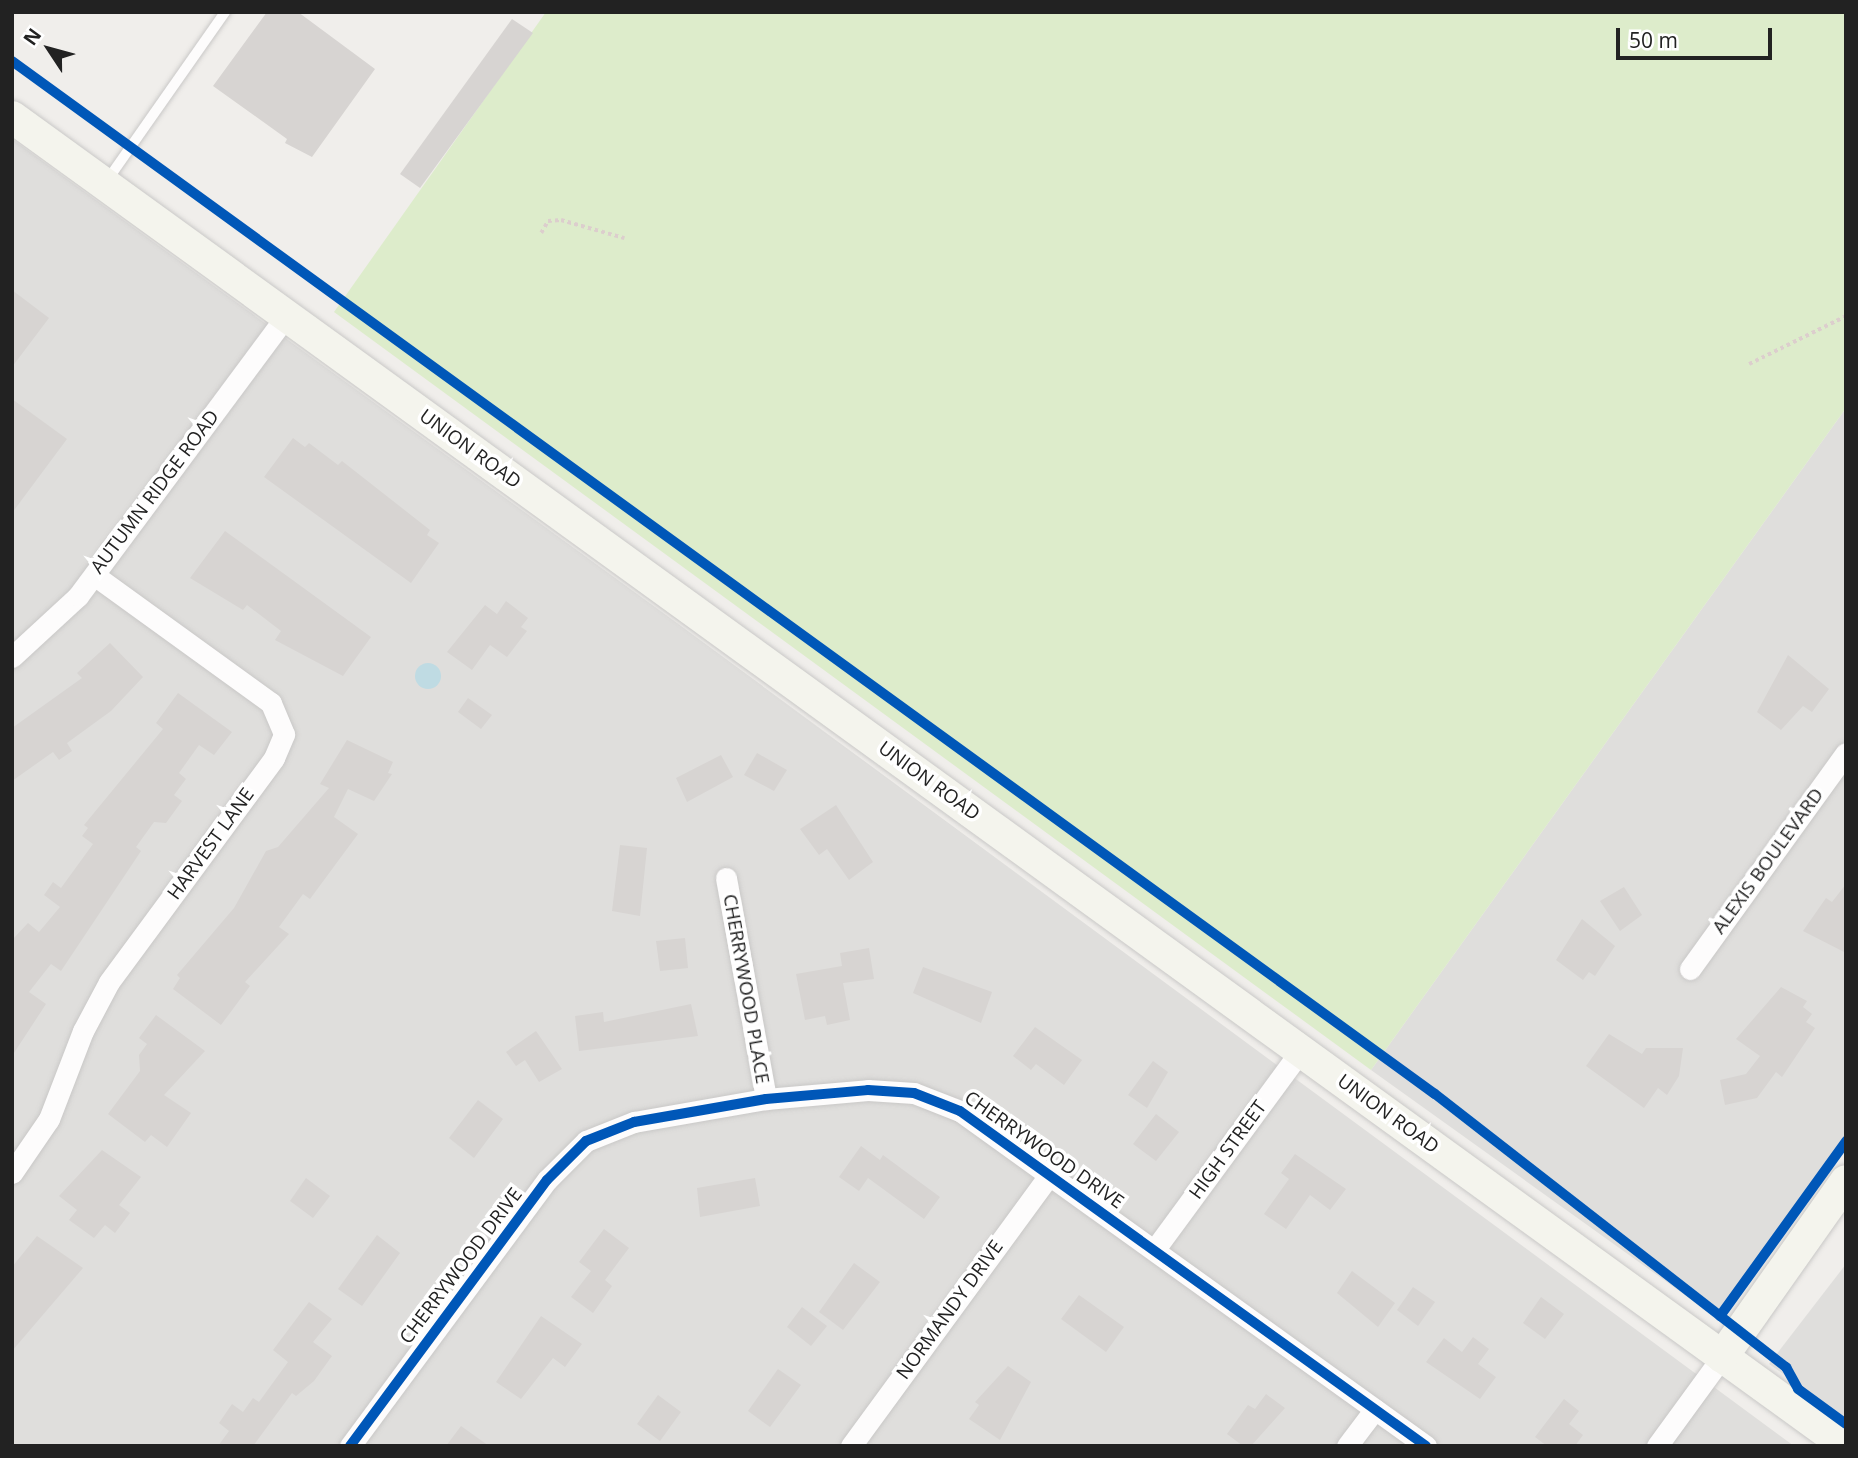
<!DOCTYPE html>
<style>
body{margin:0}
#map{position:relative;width:1858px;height:1458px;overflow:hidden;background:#f0eeeb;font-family:"Open Sans",sans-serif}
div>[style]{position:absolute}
.residential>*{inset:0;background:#dfdedc}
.grass>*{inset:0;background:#ddeccb}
.water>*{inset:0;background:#bfdbe3}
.round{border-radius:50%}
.building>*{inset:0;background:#d7d4d2}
.path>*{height:3.5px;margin-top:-1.75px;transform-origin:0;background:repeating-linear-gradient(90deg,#dccecd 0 3.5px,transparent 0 7px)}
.roads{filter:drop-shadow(0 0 2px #c9c8c7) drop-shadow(0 0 2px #c9c8c7)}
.service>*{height:10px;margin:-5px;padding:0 5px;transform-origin:5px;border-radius:5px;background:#fdfcfc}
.minor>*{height:21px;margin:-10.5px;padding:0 10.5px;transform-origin:10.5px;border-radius:10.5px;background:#fdfcfc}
.secondary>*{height:32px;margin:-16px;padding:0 16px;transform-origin:16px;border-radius:16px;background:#f4f4ed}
.cycleway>*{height:10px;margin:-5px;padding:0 5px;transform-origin:5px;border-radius:5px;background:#0057b8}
span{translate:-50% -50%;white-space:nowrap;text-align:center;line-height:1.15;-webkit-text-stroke:7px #fff;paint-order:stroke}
.street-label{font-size:19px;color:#222}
.frame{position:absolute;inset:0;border:14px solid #222;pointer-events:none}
.north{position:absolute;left:14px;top:14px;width:70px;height:70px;-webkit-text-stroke:5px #fff;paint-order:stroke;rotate:306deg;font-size:19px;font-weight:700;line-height:28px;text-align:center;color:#222}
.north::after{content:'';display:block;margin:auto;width:24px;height:32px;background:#222;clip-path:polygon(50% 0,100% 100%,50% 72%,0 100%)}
.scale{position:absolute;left:1616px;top:28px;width:156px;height:32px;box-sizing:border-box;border:4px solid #222;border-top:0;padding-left:9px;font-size:21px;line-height:24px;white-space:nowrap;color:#222;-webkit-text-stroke:5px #fff;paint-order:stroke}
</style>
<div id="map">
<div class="residential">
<i style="clip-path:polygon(12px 139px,677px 623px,1794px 1446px,12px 1446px)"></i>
<i style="clip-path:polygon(1846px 408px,1846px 1141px,1717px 1318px,1371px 1070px)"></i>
<i style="clip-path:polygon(1846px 1264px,1846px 1418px,1769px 1364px)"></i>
</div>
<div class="grass">
<i style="clip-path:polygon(546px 12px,1846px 12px,1846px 408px,1371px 1070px,334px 312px)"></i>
</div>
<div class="water">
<i class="round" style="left:415px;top:663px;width:26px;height:26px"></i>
</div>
<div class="building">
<i style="clip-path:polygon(267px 12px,298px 12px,375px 69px,312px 157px,285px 143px,287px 139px,213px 86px)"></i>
<i style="clip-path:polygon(512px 19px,533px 33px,420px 188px,400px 174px)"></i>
<i style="clip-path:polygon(12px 290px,49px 318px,12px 367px)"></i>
<i style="clip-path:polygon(12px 399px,67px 439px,12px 513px)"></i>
<i style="clip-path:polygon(293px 438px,305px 447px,309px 443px,338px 465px,342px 461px,430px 530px,427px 535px,439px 543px,411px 583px,264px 477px)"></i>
<i style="clip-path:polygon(225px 531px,371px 637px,343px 676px,275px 640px,281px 631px,247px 605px,243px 610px,190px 578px)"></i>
<i style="clip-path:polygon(506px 601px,528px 618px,521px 627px,527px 631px,507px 657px,490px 645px,472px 670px,447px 652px,485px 605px,497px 614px)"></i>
<i style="clip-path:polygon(110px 643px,143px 677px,111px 711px,67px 743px,72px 751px,59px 760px,53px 752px,12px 781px,12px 728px,82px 678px,77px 673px)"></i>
<i style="clip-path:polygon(1788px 655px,1829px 689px,1812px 712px,1803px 706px,1781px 730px,1757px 712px)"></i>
<i style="clip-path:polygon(178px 693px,232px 732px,214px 755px,199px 745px,179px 773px,186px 779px,174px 795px,182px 801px,166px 823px,154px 822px,136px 847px,141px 851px,61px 971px,51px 964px,29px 992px,46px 1004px,12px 1056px,12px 940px,28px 923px,39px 932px,60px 907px,44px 895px,53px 882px,61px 888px,93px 844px,82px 836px,88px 828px,84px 825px,163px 729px,156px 723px)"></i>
<i style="clip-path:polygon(468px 698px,492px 715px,481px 729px,458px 712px)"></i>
<i style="clip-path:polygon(347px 740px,393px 762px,388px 773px,392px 774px,374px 801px,348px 789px,334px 817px,358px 834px,310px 899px,303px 894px,279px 927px,289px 934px,245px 982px,250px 986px,221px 1025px,173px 989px,180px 978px,177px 975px,234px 908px,266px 851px,278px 847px,329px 788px,320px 784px)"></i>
<i style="clip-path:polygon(757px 753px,787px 770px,774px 791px,744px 775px)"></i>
<i style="clip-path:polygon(721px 755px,733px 777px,687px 802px,676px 778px)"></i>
<i style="clip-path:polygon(836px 805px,873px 862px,849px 880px,827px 849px,819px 855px,800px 829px)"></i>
<i style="clip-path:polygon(620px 845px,647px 848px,640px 916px,612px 911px)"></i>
<i style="clip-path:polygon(1846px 884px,1846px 953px,1803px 931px,1826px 898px,1832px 902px)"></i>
<i style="clip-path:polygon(1624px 887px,1642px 915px,1620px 931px,1600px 901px)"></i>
<i style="clip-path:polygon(1582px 919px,1615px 946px,1595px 976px,1589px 972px,1583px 980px,1556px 960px)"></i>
<i style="clip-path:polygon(685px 938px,688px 968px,660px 971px,656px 941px)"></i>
<i style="clip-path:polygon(869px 948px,874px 979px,843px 983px,850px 1020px,827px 1025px,825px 1016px,805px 1020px,796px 974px,842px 966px,840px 953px)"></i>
<i style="clip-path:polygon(923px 967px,992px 992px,981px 1023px,913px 993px)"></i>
<i style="clip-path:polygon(1781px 987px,1807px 1001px,1803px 1007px,1812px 1014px,1806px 1022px,1815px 1028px,1782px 1077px,1776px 1072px,1757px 1098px,1725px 1105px,1720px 1080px,1746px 1074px,1760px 1056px,1736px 1039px)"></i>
<i style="clip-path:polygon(691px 1004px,698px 1036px,579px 1051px,575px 1016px,603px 1012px,604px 1022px)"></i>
<i style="clip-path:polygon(156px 1015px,205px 1051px,164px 1095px,191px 1113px,167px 1147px,151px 1135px,145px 1142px,108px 1114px,140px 1071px,139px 1055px,147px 1044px,139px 1038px)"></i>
<i style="clip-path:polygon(1035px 1027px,1082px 1060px,1064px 1085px,1036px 1064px,1031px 1070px,1013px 1056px)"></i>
<i style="clip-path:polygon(536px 1031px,562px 1069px,539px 1082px,525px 1060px,516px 1066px,506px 1052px)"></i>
<i style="clip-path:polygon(1609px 1034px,1642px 1054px,1646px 1048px,1683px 1048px,1679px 1076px,1667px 1095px,1658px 1088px,1644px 1108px,1586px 1066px)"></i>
<i style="clip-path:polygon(1153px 1061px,1168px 1072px,1147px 1108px,1128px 1095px)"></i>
<i style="clip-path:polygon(478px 1100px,503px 1119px,474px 1158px,449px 1138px)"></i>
<i style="clip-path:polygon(1156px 1114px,1179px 1132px,1156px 1161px,1133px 1144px)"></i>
<i style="clip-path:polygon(861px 1146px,880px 1160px,883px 1155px,940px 1197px,924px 1219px,868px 1178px,859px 1191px,839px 1177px)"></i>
<i style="clip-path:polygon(102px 1150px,141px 1177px,119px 1205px,130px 1213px,115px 1233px,105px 1225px,94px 1238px,69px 1220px,77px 1210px,59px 1196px)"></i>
<i style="clip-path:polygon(1295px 1154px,1346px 1189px,1330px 1210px,1310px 1195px,1286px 1229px,1264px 1214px,1289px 1179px,1281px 1173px)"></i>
<i style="clip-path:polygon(306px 1178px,330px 1196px,313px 1218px,290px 1201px)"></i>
<i style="clip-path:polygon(755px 1178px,760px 1206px,700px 1217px,697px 1188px)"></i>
<i style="clip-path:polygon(604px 1229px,629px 1248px,605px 1280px,612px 1286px,593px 1313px,571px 1297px,591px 1271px,579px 1262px)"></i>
<i style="clip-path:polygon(377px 1235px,400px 1253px,362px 1306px,338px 1289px)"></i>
<i style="clip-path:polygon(37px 1236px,83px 1268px,12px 1351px,12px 1267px)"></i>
<i style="clip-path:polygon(854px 1263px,880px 1282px,843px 1330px,819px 1312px)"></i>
<i style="clip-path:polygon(1352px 1271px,1395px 1303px,1378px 1327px,1337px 1293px)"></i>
<i style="clip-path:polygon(1413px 1287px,1435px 1302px,1418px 1326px,1397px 1310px)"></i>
<i style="clip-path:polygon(1079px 1295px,1124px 1327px,1106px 1352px,1061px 1319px)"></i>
<i style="clip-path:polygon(1541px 1297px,1564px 1314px,1545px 1339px,1523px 1323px)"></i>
<i style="clip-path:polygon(309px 1302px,332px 1319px,313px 1342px,332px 1356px,314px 1381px,296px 1396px,292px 1393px,253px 1446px,218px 1446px,229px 1431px,219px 1423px,232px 1404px,243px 1412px,253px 1398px,259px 1402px,288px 1362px,273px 1350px)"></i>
<i style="clip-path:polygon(802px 1307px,827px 1326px,811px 1346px,787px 1327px)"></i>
<i style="clip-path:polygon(541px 1316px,582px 1344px,565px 1367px,553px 1358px,521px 1399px,496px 1382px)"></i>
<i style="clip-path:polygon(1473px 1337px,1489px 1349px,1478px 1364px,1496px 1377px,1480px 1399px,1426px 1362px,1444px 1338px,1462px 1352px)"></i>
<i style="clip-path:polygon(1008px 1366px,1031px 1382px,1000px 1440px,969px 1419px,979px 1405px,975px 1402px)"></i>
<i style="clip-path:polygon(778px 1369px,801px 1385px,770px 1427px,748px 1411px)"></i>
<i style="clip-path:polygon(1266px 1394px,1285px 1408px,1251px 1446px,1243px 1446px,1227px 1434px,1248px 1405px,1255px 1409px)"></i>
<i style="clip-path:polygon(658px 1395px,681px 1412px,660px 1441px,637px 1424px)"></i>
<i style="clip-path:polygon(1564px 1399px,1579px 1411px,1569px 1424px,1583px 1435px,1575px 1446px,1547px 1446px,1535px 1437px)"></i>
<i style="clip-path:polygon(461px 1426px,489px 1446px,446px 1446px)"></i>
</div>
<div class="path">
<i style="left:541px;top:233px;width:14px;rotate:-60deg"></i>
<i style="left:548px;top:221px;width:13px;rotate:-4deg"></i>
<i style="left:561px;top:220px;width:66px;rotate:15.9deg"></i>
<i style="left:1749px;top:364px;width:108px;rotate:-26.3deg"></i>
</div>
<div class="roads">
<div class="service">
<i style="left:106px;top:182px;width:208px;rotate:-55deg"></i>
</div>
<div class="minor">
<i style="left:12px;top:657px;width:90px;rotate:-42.7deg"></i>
<i style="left:78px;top:596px;width:349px;rotate:-53.4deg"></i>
<i style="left:726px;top:878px;width:225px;rotate:79.7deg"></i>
<i style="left:1690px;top:969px;width:266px;rotate:-54.2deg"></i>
<i style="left:12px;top:1173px;width:65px;rotate:-55.6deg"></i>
<i style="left:49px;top:1119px;width:94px;rotate:-68.9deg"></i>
<i style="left:83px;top:1031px;width:55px;rotate:-62deg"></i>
<i style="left:109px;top:982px;width:278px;rotate:-53.6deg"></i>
<i style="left:274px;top:758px;width:26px;rotate:-67deg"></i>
<i style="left:284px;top:734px;width:34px;rotate:-113deg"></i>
<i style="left:271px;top:703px;width:218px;rotate:-144.1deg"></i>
<i style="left:1155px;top:1249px;width:247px;rotate:-53.7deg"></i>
<i style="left:350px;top:1446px;width:331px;rotate:-53.5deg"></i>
<i style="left:547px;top:1180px;width:55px;rotate:-45deg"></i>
<i style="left:586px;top:1141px;width:52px;rotate:-21.6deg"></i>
<i style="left:634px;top:1122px;width:134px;rotate:-9.9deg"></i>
<i style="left:766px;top:1099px;width:102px;rotate:-5deg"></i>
<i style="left:868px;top:1090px;width:46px;rotate:3.7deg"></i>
<i style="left:914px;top:1093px;width:49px;rotate:21.4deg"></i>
<i style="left:960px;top:1111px;width:574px;rotate:35.71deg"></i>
<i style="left:851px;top:1446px;width:337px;rotate:-53.8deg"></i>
<i style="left:1347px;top:1446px;width:46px;rotate:-52.9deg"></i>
<i style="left:1657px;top:1446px;width:110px;rotate:-53.9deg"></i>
</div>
<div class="secondary">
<i style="left:12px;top:117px;width:2265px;rotate:35.93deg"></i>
<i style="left:1722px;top:1357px;width:215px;rotate:-54.8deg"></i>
</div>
</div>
<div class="cycleway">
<i style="left:12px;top:61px;width:1758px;rotate:35.98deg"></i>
<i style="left:1435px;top:1094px;width:445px;rotate:37.9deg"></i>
<i style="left:1786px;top:1367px;width:25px;rotate:61deg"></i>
<i style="left:1798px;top:1389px;width:59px;rotate:36.1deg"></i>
<i style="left:1720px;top:1316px;width:216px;rotate:-54.2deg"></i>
<i style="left:350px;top:1446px;width:331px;rotate:-53.5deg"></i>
<i style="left:547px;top:1180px;width:55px;rotate:-45deg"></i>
<i style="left:586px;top:1141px;width:52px;rotate:-21.6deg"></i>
<i style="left:634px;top:1122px;width:134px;rotate:-9.9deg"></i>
<i style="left:766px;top:1099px;width:102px;rotate:-5deg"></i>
<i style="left:868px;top:1090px;width:46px;rotate:3.7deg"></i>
<i style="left:914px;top:1093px;width:49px;rotate:21.4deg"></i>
<i style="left:960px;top:1111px;width:574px;rotate:35.71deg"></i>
</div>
<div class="street-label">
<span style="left:470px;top:449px;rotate:36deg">UNION ROAD</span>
<span style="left:155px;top:492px;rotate:-53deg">AUTUMN RIDGE ROAD</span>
<span style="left:929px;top:781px;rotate:36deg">UNION ROAD</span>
<span style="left:211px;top:844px;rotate:-54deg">HARVEST LANE</span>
<span style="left:1768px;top:861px;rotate:-54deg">ALEXIS BOULEVARD</span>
<span style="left:746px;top:989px;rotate:80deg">CHERRYWOOD PLACE</span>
<span style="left:1388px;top:1114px;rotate:36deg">UNION ROAD</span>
<span style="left:1044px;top:1150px;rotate:35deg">CHERRYWOOD DRIVE</span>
<span style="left:1228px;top:1150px;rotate:-54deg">HIGH STREET</span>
<span style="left:461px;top:1266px;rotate:-53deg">CHERRYWOOD DRIVE</span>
<span style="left:950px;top:1310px;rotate:-54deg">NORMANDY DRIVE</span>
</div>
<div class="frame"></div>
<div class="north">N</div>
<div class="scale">50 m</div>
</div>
